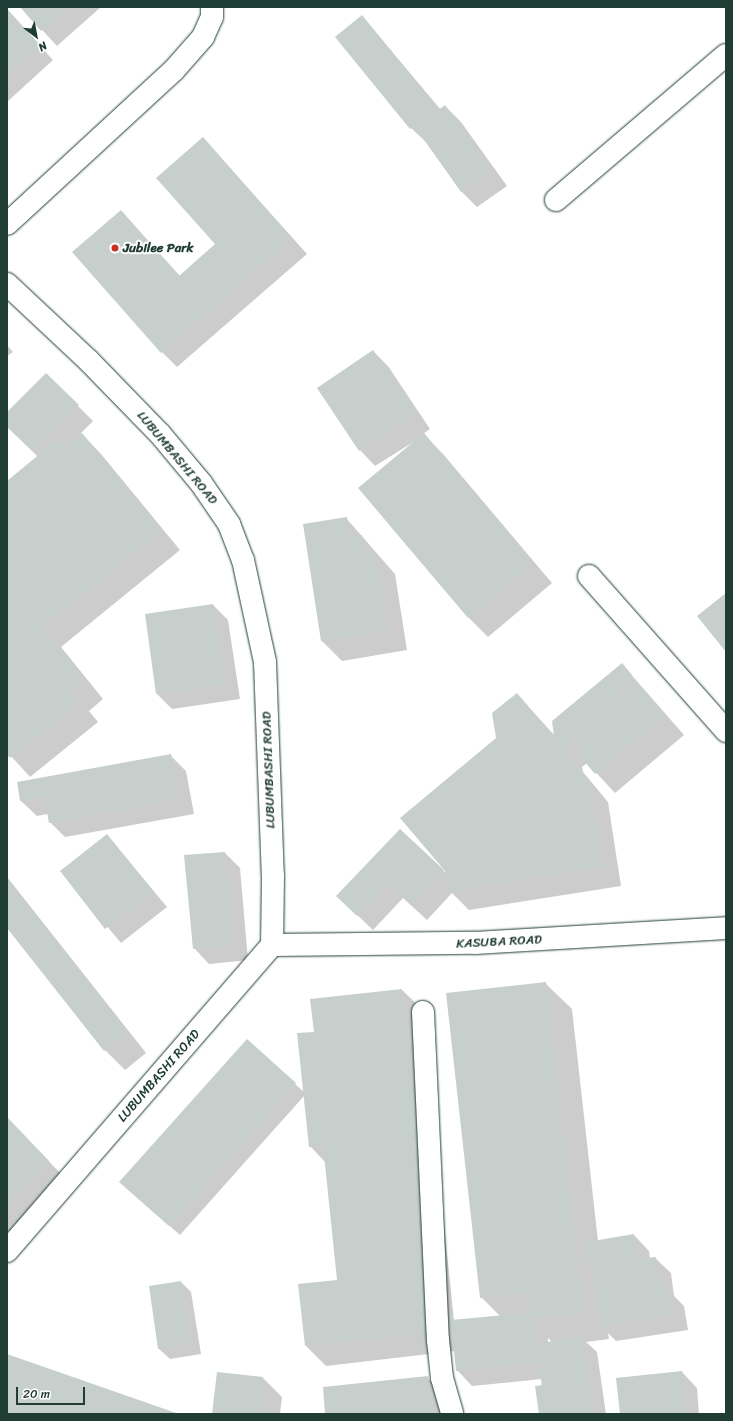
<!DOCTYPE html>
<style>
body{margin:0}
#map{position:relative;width:733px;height:1421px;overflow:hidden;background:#fff;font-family:Sriracha,sans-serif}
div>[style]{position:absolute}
.shadow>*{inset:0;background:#0003}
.building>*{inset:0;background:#c7cfcc}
.roads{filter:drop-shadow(0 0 1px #1f3d34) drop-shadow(0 0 1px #1f3d34)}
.minor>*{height:22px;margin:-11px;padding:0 11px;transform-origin:11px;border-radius:11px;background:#fff}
.dots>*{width:11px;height:11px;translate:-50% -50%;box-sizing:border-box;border:2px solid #fff;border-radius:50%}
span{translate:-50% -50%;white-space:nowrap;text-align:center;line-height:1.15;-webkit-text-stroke:4px #fff;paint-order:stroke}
.poi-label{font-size:13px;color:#1f3d34;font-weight:700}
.left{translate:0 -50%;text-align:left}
.street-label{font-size:13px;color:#1f3d34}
.frame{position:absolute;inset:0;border:8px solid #1f3d34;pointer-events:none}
.north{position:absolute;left:16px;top:16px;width:40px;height:40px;-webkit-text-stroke:3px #fff;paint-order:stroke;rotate:148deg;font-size:11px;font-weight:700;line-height:16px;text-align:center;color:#1f3d34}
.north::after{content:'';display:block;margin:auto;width:14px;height:18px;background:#1f3d34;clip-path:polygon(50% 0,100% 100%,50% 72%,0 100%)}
.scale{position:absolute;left:16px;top:1387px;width:69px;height:18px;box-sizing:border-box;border:2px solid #1f3d34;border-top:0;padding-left:5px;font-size:12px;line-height:14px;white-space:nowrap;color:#1f3d34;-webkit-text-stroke:3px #fff;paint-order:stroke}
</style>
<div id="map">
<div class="shadow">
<i style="clip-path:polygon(21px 7px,101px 7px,57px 46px)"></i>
<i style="clip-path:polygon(7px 9px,53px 60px,7px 102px)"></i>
<i style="clip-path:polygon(362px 16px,441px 110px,445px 106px,461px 122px,507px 186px,477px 207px,462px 192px,427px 143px,411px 128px,336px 37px)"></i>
<i style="clip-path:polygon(203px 138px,307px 254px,177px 367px,162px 352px,121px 211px,180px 276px,216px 245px)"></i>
<i style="clip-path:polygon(7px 345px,13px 352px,7px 356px)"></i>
<i style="clip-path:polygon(373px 351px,388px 366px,430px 429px,423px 434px,443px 454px,552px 583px,488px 637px,468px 617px,423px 436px,375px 466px,360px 450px,319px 388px)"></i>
<i style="clip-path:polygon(46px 374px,93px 421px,81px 433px,101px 454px,180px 550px,61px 647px,103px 699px,89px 711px,98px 722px,30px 777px,10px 755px,7px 757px,7px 482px,38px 457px,7px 425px,7px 413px)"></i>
<i style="clip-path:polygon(346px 518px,395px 574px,407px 650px,342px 661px,322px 641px,305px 525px)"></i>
<i style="clip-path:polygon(213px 605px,228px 620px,240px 699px,172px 709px,157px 694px)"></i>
<i style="clip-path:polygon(622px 664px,684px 735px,615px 793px,587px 763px,582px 767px,583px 772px,608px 802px,621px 886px,469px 910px,452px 893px,427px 920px,403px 898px,373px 930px,353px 911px,400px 830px,447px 874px,497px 738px,517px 694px,555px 736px)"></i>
<i style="clip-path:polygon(171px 756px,186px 771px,194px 814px,65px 837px,50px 822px,48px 814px,37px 816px,21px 801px,18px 783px)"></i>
<i style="clip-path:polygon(107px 835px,167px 907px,121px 943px,61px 871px)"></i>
<i style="clip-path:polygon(225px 853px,240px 868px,248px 960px,209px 964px,194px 948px)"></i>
<i style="clip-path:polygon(7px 877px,146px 1053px,125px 1070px,105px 1050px,7px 927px)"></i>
<i style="clip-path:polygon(evenodd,545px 983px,572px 1009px,598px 1241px,634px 1235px,649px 1251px,650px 1259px,655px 1258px,671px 1273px,674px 1296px,684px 1306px,688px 1330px,616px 1341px,608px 1333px,609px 1339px,586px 1342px,597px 1352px,606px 1414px,540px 1414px,542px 1379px,472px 1386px,457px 1370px,455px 1351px,326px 1366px,306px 1346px,299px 1285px,339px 1281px,326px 1163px,310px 1146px,304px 1096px,180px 1235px,131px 1192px,247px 1041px,304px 1092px,315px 1032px,402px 990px,422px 1009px,454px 1321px,500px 1316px,481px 1297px,545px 983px,548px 1338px,552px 1342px,548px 1342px,548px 1338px)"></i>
<i style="clip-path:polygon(7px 1118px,64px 1177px,11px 1233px,7px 1230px)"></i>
<i style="clip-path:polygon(181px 1282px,191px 1292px,201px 1354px,170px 1359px,159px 1349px)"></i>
<i style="clip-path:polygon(682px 1372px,697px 1388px,699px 1414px,621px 1414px)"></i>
<i style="clip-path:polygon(427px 1377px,447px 1397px,449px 1414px,326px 1414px)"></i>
<i style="clip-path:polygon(263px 1378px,282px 1397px,280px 1414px,213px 1414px)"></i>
</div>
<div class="building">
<i style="clip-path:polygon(20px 7px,69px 7px,41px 31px)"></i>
<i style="clip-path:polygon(7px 9px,39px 44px,7px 73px)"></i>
<i style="clip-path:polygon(362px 15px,437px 107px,410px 129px,335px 37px)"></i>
<i style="clip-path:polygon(445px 105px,492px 170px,461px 192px,415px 127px)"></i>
<i style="clip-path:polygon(203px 137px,292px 238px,161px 353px,72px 252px,121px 210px,179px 276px,215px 244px,156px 178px)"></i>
<i style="clip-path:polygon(373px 350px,416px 413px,359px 451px,317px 388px)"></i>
<i style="clip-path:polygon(46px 373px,79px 405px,32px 451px,7px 427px,7px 412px)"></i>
<i style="clip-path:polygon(82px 433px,161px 530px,42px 627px,84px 679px,70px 691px,79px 702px,10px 758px,7px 754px,7px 481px,59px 438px,65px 446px)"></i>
<i style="clip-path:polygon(424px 433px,533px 563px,468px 618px,358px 488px)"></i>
<i style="clip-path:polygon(347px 517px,350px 537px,362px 535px,365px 555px,376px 554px,388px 631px,321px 641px,303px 524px)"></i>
<i style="clip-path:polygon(726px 593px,726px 652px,697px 616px)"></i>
<i style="clip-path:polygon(213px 604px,225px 684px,156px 694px,145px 614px)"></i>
<i style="clip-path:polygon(622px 663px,632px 675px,617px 688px,623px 695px,637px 682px,665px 715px,595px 774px,580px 756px,577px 736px,563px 747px,564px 752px,589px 781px,602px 866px,448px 891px,445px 871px,400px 818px,496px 738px,492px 713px,517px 693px,554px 737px,552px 721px)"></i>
<i style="clip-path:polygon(171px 754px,179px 799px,49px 823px,44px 797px,20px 801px,17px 782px)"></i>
<i style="clip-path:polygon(400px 829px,444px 870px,411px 905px,388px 884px,357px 916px,336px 896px)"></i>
<i style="clip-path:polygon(107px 834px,153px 891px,105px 929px,60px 871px)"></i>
<i style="clip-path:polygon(225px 852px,234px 945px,193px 949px,184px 855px)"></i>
<i style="clip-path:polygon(7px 880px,128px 1032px,104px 1051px,7px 928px)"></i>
<i style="clip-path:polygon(546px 982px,583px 1313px,532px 1319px,536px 1363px,456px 1371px,451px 1320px,527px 1313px,525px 1293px,480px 1298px,446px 993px)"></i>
<i style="clip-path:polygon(402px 989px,438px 1332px,305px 1346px,298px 1284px,337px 1280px,323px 1145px,309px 1147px,297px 1033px,314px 1032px,310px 999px)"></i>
<i style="clip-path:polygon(247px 1039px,296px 1083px,169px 1226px,119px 1182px)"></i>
<i style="clip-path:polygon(7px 1117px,49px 1161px,7px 1206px)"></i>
<i style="clip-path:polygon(634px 1234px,638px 1259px,656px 1257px,661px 1291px,669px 1290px,673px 1315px,600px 1326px,587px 1242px)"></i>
<i style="clip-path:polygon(181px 1281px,191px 1344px,158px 1349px,149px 1286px)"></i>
<i style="clip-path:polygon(582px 1336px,594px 1414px,539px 1414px,535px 1386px,542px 1385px,535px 1344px)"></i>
<i style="clip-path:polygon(7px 1354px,179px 1414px,7px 1414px)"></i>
<i style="clip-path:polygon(682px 1371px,686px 1414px,620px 1414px,616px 1378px)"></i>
<i style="clip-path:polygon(217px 1372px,263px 1377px,259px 1414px,212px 1414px)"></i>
<i style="clip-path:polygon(428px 1376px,432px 1414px,325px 1414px,323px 1387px)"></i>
</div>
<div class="roads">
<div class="minor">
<i style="left:556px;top:200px;width:223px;rotate:-40.5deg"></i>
<i style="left:7px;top:224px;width:227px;rotate:-42.7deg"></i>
<i style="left:174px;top:70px;width:44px;rotate:-48.7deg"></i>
<i style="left:203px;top:37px;width:22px;rotate:-66deg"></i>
<i style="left:212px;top:17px;width:10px;rotate:-90deg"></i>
<i style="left:7px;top:284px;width:111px;rotate:43.2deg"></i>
<i style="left:88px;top:360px;width:103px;rotate:45.8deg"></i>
<i style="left:160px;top:434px;width:64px;rotate:50.1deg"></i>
<i style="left:201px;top:483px;width:50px;rotate:55.7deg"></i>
<i style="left:229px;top:524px;width:39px;rotate:69deg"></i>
<i style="left:243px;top:560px;width:104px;rotate:77.8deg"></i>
<i style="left:265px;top:662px;width:214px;rotate:87.9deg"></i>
<i style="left:273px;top:876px;width:69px;rotate:90.8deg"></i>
<i style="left:272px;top:945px;width:405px;rotate:130.9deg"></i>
<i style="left:589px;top:576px;width:207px;rotate:48.5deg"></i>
<i style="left:272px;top:945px;width:203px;rotate:-0.6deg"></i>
<i style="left:475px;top:943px;width:251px;rotate:-3.4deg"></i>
<i style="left:423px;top:1012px;width:328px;rotate:87.4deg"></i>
<i style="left:438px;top:1340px;width:38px;rotate:84deg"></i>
<i style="left:442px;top:1378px;width:37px;rotate:74deg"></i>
</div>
</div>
<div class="dots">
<i style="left:115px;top:248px;background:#c8321e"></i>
</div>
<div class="poi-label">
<span class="left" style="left:123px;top:248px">Jubilee Park</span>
</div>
<div class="street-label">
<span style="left:177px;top:458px;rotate:50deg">LUBUMBASHI ROAD</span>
<span style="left:269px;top:770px;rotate:-92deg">LUBUMBASHI ROAD</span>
<span style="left:499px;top:942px;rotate:-3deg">KASUBA ROAD</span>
<span style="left:159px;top:1076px;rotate:-49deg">LUBUMBASHI ROAD</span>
</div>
<div class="frame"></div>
<div class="north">N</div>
<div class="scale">20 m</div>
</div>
